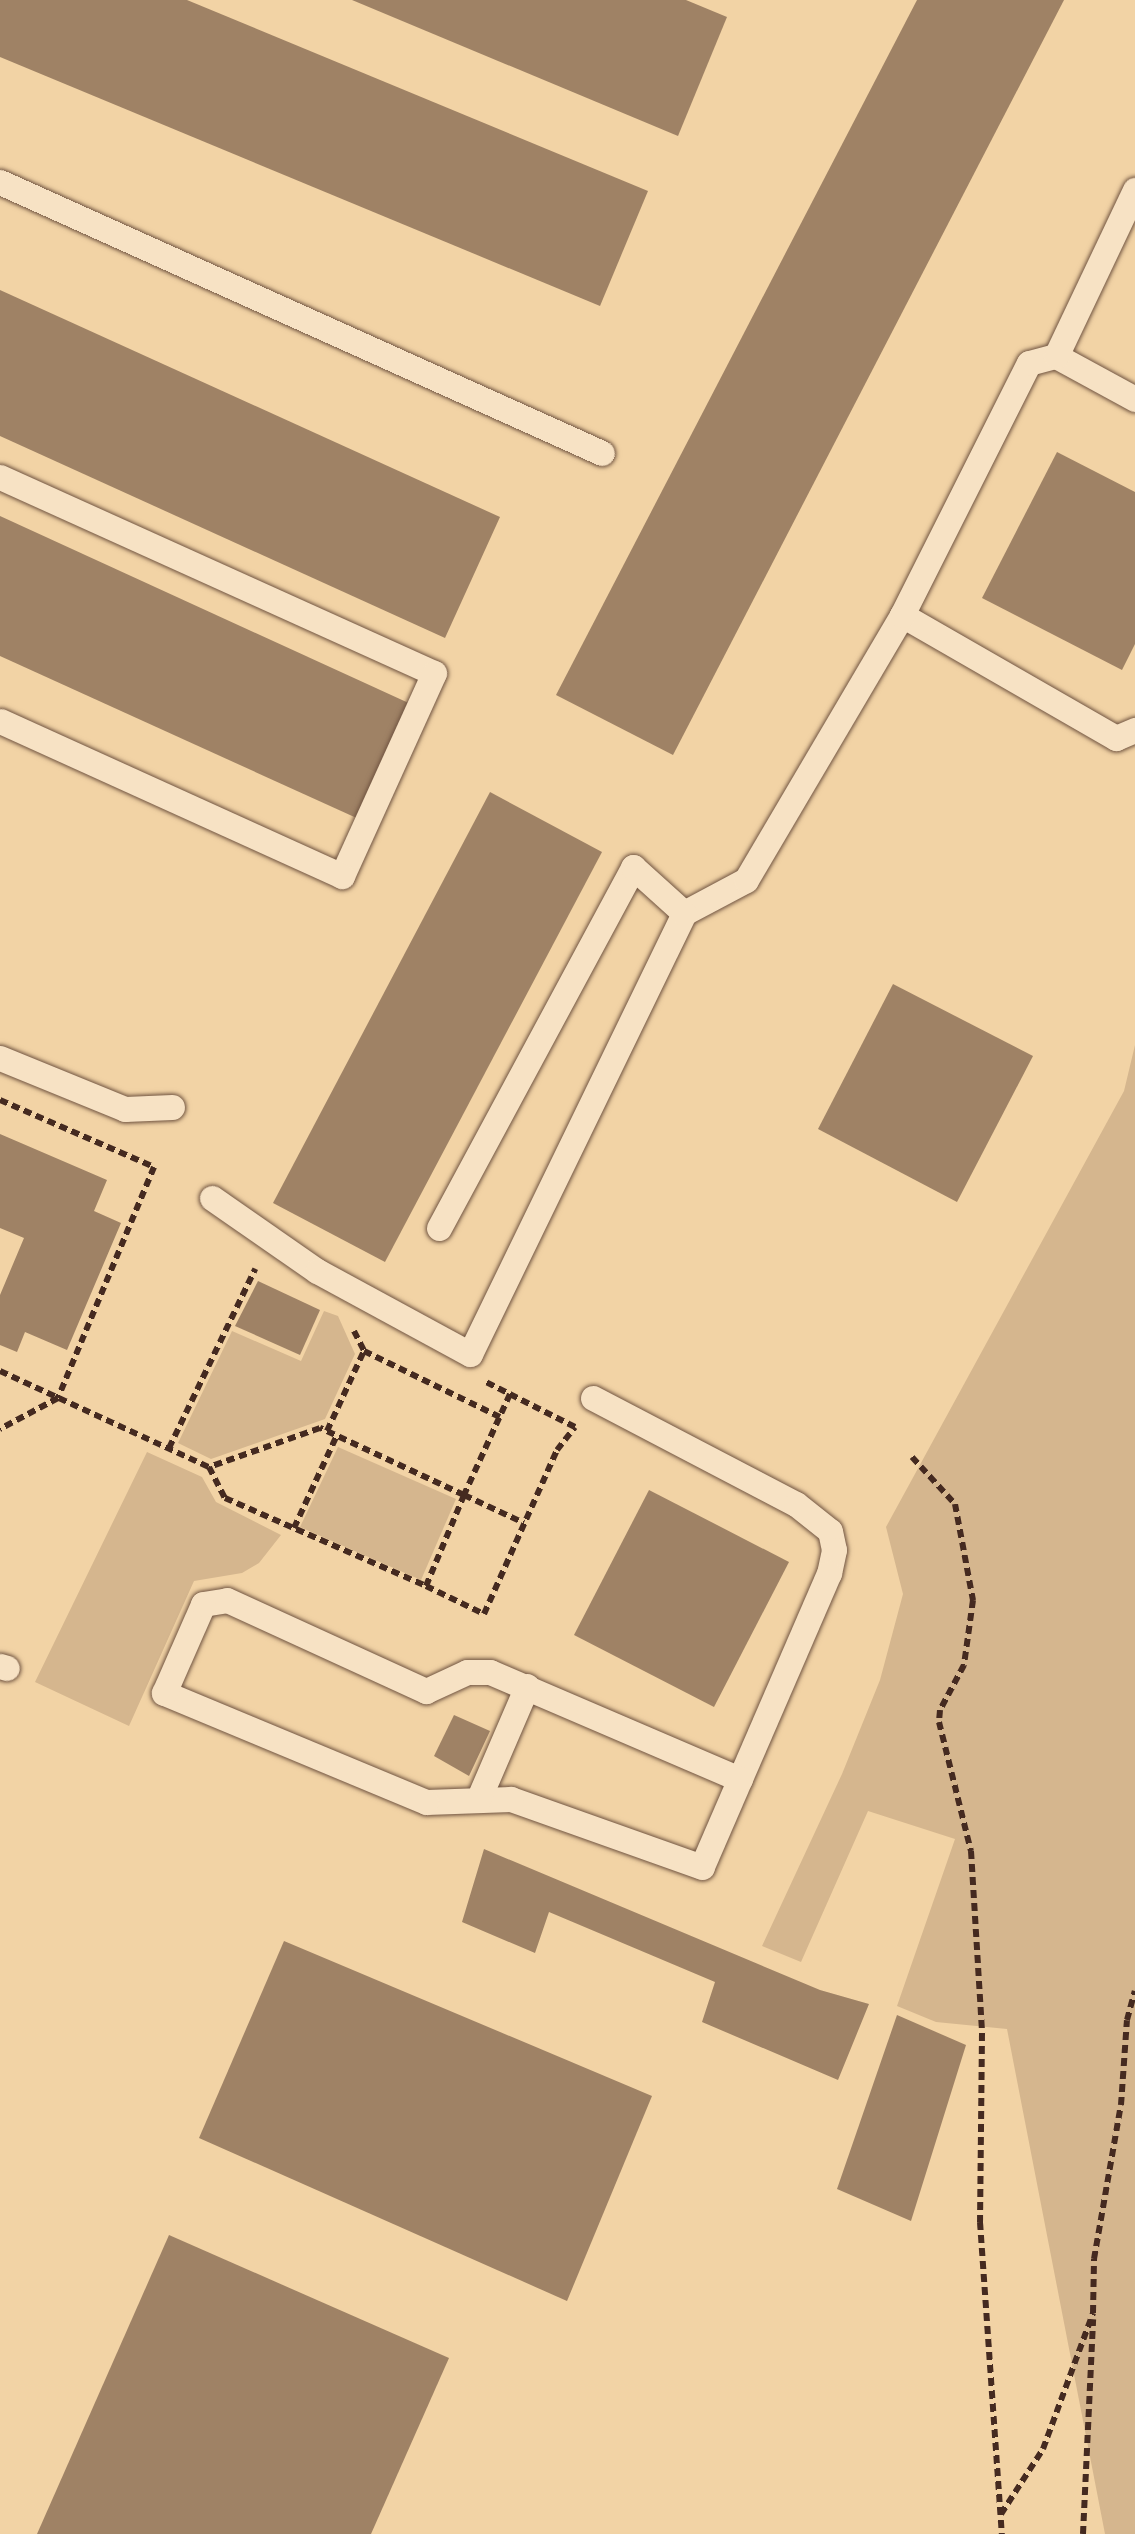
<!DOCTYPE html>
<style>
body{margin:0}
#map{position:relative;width:1135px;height:2534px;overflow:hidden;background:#f2d3a5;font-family:Alegreya,serif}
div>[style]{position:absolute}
.green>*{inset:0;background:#d5b68e}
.building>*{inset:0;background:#9f8265}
.path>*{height:6px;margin-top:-3px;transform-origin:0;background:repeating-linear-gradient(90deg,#452a20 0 8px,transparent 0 13px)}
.roads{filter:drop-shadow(0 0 2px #705441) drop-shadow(0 0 2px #705441)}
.lane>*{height:25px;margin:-12.5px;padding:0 12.5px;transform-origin:12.5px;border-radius:12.5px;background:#f7e2c4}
span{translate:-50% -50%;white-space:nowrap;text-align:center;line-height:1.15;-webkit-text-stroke:9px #f7e2c4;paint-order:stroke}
</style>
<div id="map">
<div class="green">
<i style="clip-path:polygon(1135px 1045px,1135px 2534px,1105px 2534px,1007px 2029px,936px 2022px,897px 2006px,955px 1839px,868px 1811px,801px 1962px,762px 1946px,842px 1774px,880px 1680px,903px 1594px,886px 1527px,1124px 1091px)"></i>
<i style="clip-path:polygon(324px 1311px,338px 1316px,355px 1354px,325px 1419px,211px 1459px,178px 1443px,232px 1331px,301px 1361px)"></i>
<i style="clip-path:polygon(338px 1447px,456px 1499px,421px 1580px,300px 1527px)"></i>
<i style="clip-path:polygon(147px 1452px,202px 1477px,216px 1502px,281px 1535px,259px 1563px,242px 1573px,194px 1581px,129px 1726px,35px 1682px)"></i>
</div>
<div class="building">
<i style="clip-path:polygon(0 0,187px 0,648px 191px,600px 306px,0 57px)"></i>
<i style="clip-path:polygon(352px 0,686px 0,727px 17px,678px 136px)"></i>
<i style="clip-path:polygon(917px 0,1064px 0,673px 755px,556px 695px)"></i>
<i style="clip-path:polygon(0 290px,500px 517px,445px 638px,0 436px)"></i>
<i style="clip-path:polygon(1057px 452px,1135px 492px,1135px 644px,1122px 670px,982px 598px)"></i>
<i style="clip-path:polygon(0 516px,413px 705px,361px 820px,0 656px)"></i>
<i style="clip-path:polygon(490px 792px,602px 852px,385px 1262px,273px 1203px)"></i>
<i style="clip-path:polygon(893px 984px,1033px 1056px,957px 1202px,818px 1129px)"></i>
<i style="clip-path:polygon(0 1134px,107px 1180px,94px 1211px,121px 1223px,67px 1350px,25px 1332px,17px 1352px,0 1345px,0 1295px,24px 1238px,0 1228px)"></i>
<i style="clip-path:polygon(258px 1281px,320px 1310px,300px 1355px,235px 1326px)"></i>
<i style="clip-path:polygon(649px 1490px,789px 1562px,714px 1707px,574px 1635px)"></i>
<i style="clip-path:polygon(454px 1715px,490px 1731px,469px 1776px,434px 1756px)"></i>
<i style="clip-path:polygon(484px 1849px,820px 1990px,869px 2004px,838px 2080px,702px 2022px,715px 1982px,549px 1912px,535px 1953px,462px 1922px)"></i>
<i style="clip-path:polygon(284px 1941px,652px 2096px,567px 2301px,199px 2138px)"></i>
<i style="clip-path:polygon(897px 2015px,966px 2045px,911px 2221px,837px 2189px)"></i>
<i style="clip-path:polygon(169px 2235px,449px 2358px,371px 2534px,37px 2534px)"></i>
</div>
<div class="path">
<i style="left:0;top:1100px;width:168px;rotate:23.5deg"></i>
<i style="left:154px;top:1167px;width:250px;rotate:112.6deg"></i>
<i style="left:58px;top:1398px;width:66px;rotate:151.9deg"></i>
<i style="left:354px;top:1331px;width:22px;rotate:63deg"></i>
<i style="left:364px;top:1351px;width:151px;rotate:25.9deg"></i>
<i style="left:0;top:1371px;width:230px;rotate:24.7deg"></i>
<i style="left:209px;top:1467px;width:35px;rotate:63deg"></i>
<i style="left:225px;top:1498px;width:219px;rotate:23.6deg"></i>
<i style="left:426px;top:1586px;width:99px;rotate:-67.3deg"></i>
<i style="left:464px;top:1495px;width:159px;rotate:-155deg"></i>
<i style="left:320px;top:1428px;width:118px;rotate:160.6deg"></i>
<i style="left:510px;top:1394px;width:111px;rotate:114.5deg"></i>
<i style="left:464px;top:1495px;width:66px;rotate:25deg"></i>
<i style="left:327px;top:1431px;width:88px;rotate:-65.2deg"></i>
<i style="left:169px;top:1448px;width:199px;rotate:-64.3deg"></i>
<i style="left:912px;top:1457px;width:64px;rotate:47.5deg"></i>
<i style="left:955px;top:1504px;width:98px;rotate:79.4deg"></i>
<i style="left:973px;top:1600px;width:66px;rotate:97.9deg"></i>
<i style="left:964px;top:1665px;width:51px;rotate:118.1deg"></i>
<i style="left:940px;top:1710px;width:12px;rotate:95deg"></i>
<i style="left:939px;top:1722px;width:133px;rotate:76.1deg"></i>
<i style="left:971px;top:1851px;width:182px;rotate:86.5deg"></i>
<i style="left:982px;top:2033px;width:189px;rotate:90.6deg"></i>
<i style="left:980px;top:2222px;width:313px;rotate:86deg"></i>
<i style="left:294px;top:1528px;width:102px;rotate:-65.2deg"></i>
<i style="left:426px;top:1586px;width:64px;rotate:25.8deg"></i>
<i style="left:484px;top:1614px;width:180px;rotate:-66deg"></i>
<i style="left:557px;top:1450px;width:29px;rotate:-52deg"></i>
<i style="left:575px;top:1427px;width:100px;rotate:-153.2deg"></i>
<i style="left:1001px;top:2514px;width:77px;rotate:-57.1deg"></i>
<i style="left:1043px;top:2449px;width:145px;rotate:-69.8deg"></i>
<i style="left:1093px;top:2313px;width:54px;rotate:-88.9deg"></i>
<i style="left:1094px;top:2259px;width:156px;rotate:-80.1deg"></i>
<i style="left:1121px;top:2105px;width:85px;rotate:-86deg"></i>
<i style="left:1127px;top:2020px;width:30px;rotate:-75deg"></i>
<i style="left:1083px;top:2534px;width:215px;rotate:-87.3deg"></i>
</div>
<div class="roads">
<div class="lane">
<i style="left:0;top:182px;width:660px;rotate:24.24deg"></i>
<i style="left:1056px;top:356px;width:90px;rotate:28.6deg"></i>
<i style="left:0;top:477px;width:476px;rotate:24.3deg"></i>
<i style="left:434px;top:673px;width:223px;rotate:114.4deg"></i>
<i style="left:342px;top:876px;width:375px;rotate:-155.6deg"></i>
<i style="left:902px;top:615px;width:247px;rotate:29.9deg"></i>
<i style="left:1116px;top:738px;width:21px;rotate:-23deg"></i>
<i style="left:0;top:1058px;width:135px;rotate:22.2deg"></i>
<i style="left:125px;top:1109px;width:47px;rotate:-2.4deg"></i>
<i style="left:212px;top:1198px;width:128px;rotate:34.8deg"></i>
<i style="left:317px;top:1271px;width:174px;rotate:28.5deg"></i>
<i style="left:470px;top:1354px;width:490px;rotate:-64.1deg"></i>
<i style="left:684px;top:913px;width:70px;rotate:-28deg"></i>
<i style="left:746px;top:880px;width:308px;rotate:-59.5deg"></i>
<i style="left:902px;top:615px;width:282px;rotate:-63.3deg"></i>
<i style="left:1029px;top:363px;width:28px;rotate:-15deg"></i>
<i style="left:1056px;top:356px;width:184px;rotate:-64.6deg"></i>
<i style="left:439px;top:1228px;width:410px;rotate:-61.7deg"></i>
<i style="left:633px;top:867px;width:69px;rotate:42deg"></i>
<i style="left:593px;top:1398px;width:229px;rotate:27.6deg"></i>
<i style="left:796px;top:1504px;width:43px;rotate:38.5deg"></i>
<i style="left:830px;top:1531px;width:19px;rotate:78deg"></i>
<i style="left:834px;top:1550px;width:24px;rotate:102deg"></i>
<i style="left:829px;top:1573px;width:320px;rotate:113.4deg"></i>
<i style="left:702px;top:1867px;width:203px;rotate:-160.4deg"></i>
<i style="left:511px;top:1799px;width:85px;rotate:178deg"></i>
<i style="left:426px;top:1802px;width:284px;rotate:-157.4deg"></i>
<i style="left:164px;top:1693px;width:97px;rotate:-66.3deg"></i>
<i style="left:203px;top:1604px;width:24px;rotate:-9deg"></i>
<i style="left:227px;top:1600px;width:219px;rotate:24.6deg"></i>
<i style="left:426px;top:1691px;width:45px;rotate:-24.9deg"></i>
<i style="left:467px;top:1672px;width:23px"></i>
<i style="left:490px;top:1672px;width:272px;rotate:23.2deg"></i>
<i style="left:0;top:1666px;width:7px;rotate:16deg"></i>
<i style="left:478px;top:1800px;width:124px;rotate:-66.7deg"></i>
</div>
</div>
</div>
